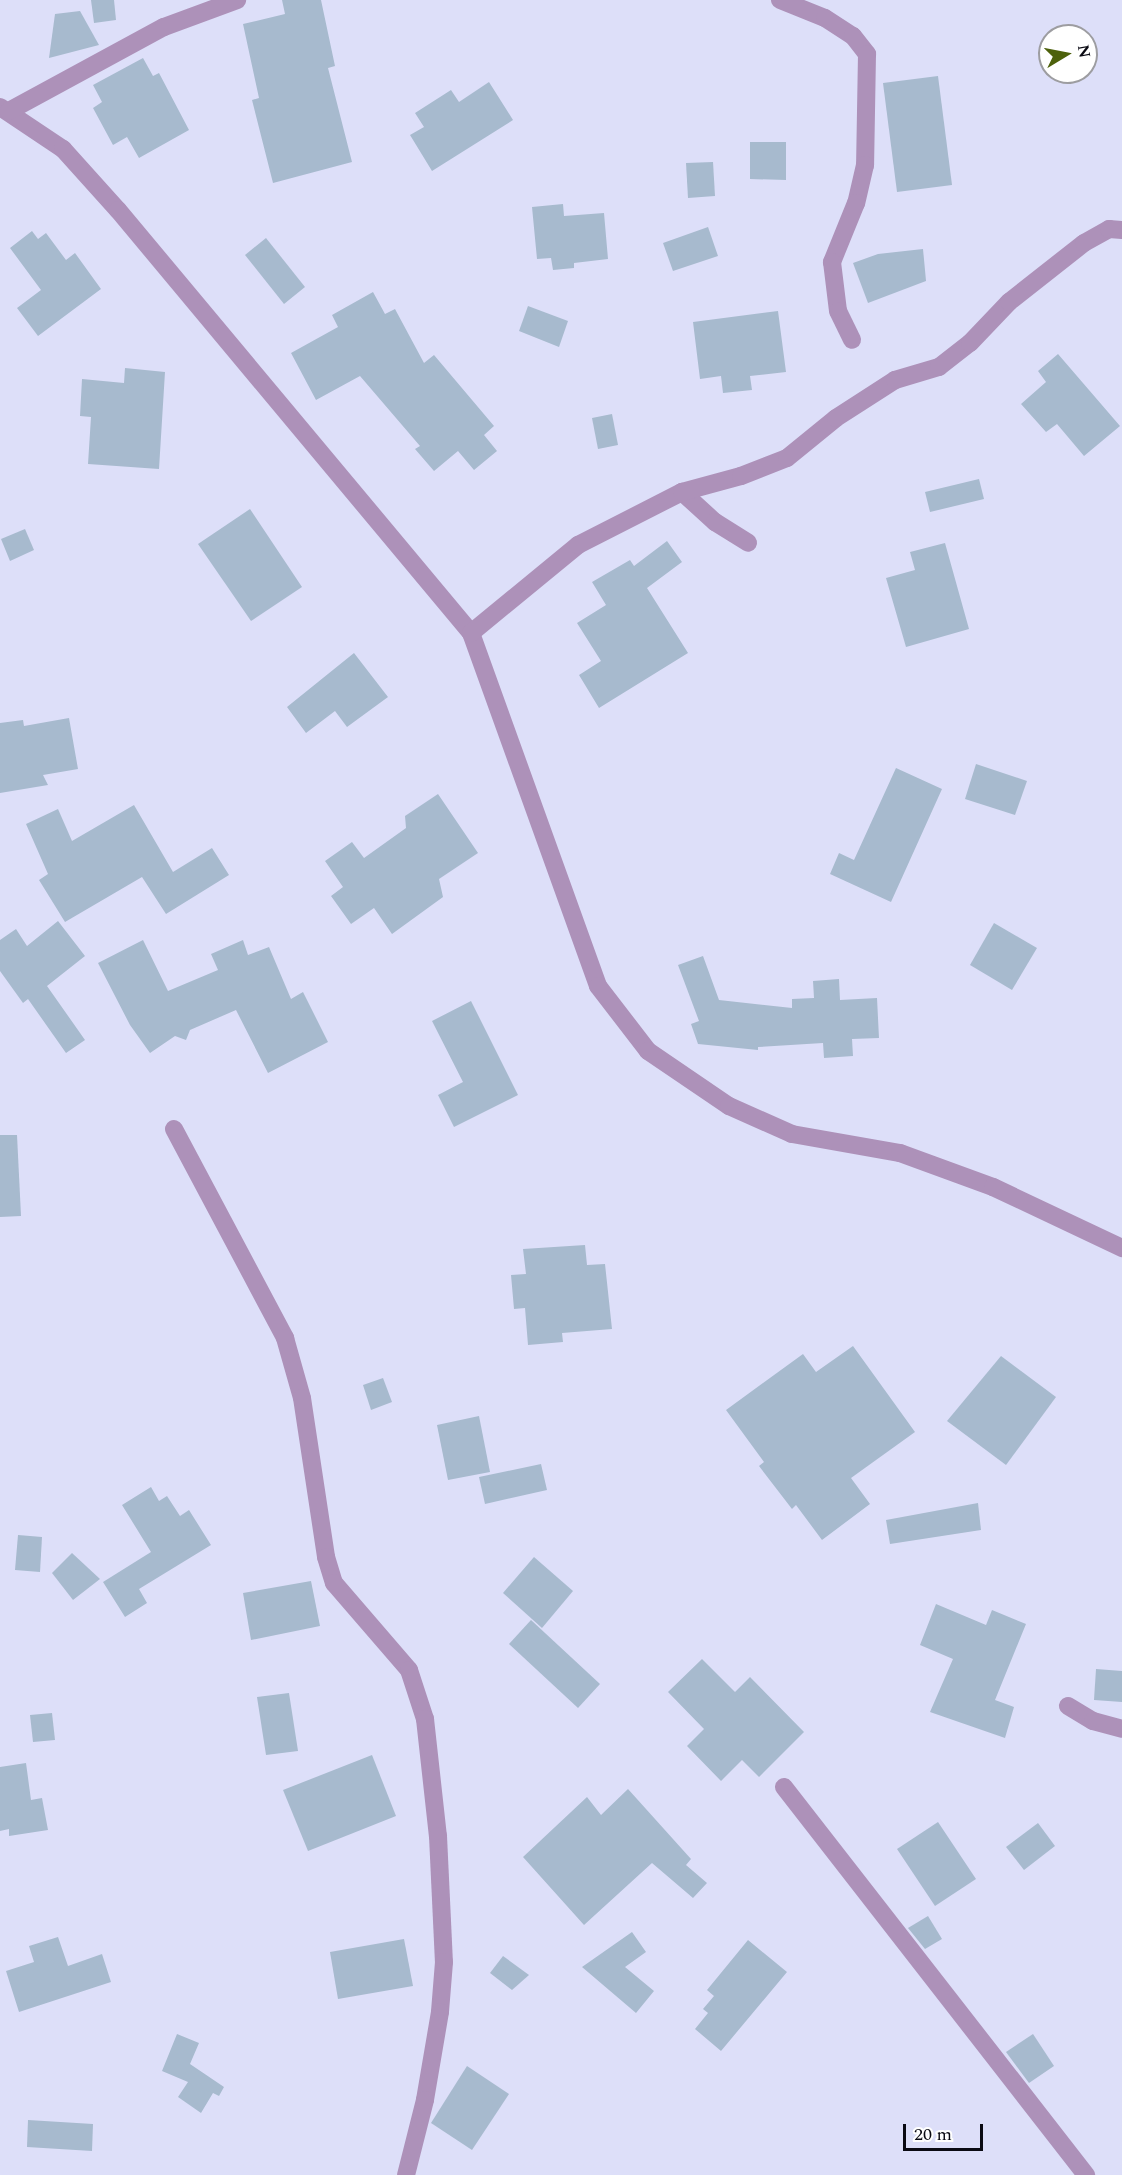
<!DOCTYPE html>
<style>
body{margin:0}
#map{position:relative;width:1122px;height:2175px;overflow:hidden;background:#dddff9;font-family:Spectral,serif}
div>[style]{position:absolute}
.building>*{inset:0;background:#a7bace}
.street>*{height:18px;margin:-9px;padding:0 9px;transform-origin:9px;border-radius:9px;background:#ad91b9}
span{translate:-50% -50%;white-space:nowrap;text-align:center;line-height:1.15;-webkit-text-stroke:5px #fff;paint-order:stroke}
.north{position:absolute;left:1038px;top:24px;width:60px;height:60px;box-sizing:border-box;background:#fff;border:2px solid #9d9da1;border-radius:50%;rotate:80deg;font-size:16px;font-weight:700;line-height:24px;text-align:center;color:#0a0a13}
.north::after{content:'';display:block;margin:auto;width:21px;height:27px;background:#4d610b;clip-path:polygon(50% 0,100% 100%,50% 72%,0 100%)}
.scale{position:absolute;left:903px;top:2124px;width:80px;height:27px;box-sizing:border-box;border:3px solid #0a0a13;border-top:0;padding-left:8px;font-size:18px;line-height:21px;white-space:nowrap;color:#0a0a13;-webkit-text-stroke:4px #fff;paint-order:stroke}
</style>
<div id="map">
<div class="building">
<i style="clip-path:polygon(91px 0,114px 0,116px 20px,94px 23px)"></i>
<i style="clip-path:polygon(282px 0,321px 0,335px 66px,328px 68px,352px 162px,273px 183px,252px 100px,259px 98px,243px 24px,285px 14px)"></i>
<i style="clip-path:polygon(80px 11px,99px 45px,49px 58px,55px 14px)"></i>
<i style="clip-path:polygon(143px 58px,153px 76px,159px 73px,189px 130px,139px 158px,127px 137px,113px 145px,93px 108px,102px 102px,93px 85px)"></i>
<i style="clip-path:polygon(938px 76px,952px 185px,897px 192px,883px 83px)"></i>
<i style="clip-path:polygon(489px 82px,513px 120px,432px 171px,410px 135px,424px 127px,415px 113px,451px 90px,459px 102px)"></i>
<i style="clip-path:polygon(750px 142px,786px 142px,786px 180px,750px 179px)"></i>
<i style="clip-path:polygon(713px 162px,715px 196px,688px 198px,686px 163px)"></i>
<i style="clip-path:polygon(563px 204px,564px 216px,604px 213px,608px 259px,574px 263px,574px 268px,553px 270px,551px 258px,537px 259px,532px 207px)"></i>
<i style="clip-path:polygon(708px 227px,718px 256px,673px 271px,663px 243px)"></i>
<i style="clip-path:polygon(32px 231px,38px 239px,46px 233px,66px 260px,75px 253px,101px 289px,38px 336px,17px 308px,41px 290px,10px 248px)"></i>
<i style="clip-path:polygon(266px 238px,305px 287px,284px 304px,245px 255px)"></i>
<i style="clip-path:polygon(923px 249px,926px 281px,868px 303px,853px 263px,878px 254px)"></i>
<i style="clip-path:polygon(373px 292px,385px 314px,395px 309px,424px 363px,434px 355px,494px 426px,484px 435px,497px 451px,474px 470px,458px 451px,434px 471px,415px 449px,420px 446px,360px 376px,316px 400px,291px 353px,338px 327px,332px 315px)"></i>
<i style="clip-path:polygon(528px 306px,568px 321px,559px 347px,519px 331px)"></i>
<i style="clip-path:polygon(778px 311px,786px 372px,750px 376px,752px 390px,723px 393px,721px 376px,700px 379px,693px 322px)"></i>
<i style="clip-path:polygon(1058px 354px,1120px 426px,1084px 456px,1057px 424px,1046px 432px,1021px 404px,1046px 382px,1038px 371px)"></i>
<i style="clip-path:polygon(125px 368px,165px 372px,159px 469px,88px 464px,91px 417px,80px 416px,82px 379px,124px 383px)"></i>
<i style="clip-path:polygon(612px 414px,618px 445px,598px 449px,592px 418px)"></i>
<i style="clip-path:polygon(979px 479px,984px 499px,930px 512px,925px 492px)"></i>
<i style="clip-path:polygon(250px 509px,302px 587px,251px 621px,198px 544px)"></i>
<i style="clip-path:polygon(25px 529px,34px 550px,10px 561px,1px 539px)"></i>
<i style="clip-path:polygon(667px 541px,682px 562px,647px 588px,688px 653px,599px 708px,579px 675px,601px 661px,577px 623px,606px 605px,592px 582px,630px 560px,634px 566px)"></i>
<i style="clip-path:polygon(945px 543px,969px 629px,906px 647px,886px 578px,915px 570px,910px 552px)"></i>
<i style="clip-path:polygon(354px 653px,388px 697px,347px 727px,335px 711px,306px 733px,287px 707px)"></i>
<i style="clip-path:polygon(69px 718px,78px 769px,43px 775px,48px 785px,0 793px,0 723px,23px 720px,24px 726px)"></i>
<i style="clip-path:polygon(976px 764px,1027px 781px,1015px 815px,965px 799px)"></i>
<i style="clip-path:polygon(896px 768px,942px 789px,891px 902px,830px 874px,839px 853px,854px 860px)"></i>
<i style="clip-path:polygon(438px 794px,478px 853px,439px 879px,443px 897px,392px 934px,374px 908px,351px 924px,331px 896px,343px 887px,325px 861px,352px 842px,364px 858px,406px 828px,405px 816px)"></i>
<i style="clip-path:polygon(134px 805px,173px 872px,212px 848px,229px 875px,166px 914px,142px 877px,65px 922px,39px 880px,48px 874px,26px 824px,58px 809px,72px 841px)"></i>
<i style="clip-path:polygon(58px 921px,85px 956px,47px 986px,85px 1040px,66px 1053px,28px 999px,23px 1003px,0 971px,0 940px,16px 929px,27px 946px)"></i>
<i style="clip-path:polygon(994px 923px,1037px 948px,1012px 990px,970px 965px)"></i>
<i style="clip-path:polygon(143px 940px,168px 991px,218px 970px,211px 954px,243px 940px,248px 955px,269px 947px,291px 999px,303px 992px,328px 1042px,268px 1073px,236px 1010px,190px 1030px,186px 1040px,175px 1036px,150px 1053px,130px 1025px,98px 963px)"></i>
<i style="clip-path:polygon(703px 956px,719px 1000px,792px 1008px,792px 999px,814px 998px,813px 981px,839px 979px,840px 1000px,877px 998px,879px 1038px,852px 1039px,853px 1056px,824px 1058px,823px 1043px,758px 1047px,758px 1050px,698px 1044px,691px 1024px,699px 1021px,678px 965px)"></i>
<i style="clip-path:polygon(471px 1001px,518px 1095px,454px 1127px,438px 1095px,463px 1082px,432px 1021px)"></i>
<i style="clip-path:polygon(0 1135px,17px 1135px,21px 1216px,0 1217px)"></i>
<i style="clip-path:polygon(585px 1245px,587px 1265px,605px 1264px,612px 1329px,562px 1333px,563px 1342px,528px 1345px,525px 1308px,514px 1309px,511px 1275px,526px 1274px,523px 1249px)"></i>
<i style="clip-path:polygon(853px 1346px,915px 1432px,851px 1478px,870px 1504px,822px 1540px,796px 1505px,792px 1509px,759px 1466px,764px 1462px,726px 1410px,803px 1354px,816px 1372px)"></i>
<i style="clip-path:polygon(1001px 1356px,1056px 1397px,1006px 1465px,947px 1421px)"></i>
<i style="clip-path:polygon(383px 1378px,392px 1402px,371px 1410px,363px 1385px)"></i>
<i style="clip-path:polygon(479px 1416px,490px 1472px,448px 1480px,437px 1425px)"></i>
<i style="clip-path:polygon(541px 1464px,547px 1490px,485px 1504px,479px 1477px)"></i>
<i style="clip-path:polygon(151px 1487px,159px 1501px,167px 1496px,180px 1516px,189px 1510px,211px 1545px,139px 1589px,147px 1603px,125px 1617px,103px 1582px,151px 1552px,122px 1505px)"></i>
<i style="clip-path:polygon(978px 1503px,981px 1530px,890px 1544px,886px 1520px)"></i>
<i style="clip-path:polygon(18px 1535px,42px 1537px,40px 1572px,15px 1570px)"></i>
<i style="clip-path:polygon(72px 1553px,100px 1579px,73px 1600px,52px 1573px)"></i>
<i style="clip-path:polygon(534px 1557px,573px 1591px,542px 1628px,503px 1593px)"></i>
<i style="clip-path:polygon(311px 1581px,320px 1626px,251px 1640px,243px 1593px)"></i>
<i style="clip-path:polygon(936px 1604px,986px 1625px,992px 1610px,1026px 1624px,995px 1700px,1014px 1707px,1005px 1738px,930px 1712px,953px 1659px,920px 1645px)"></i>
<i style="clip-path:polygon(531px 1620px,600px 1684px,578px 1708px,509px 1644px)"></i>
<i style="clip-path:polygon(702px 1659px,735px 1692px,750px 1677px,804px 1732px,759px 1777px,742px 1760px,721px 1781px,687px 1746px,704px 1729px,668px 1692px)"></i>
<i style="clip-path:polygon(1096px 1669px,1122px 1671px,1122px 1702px,1094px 1700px)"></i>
<i style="clip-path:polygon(289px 1693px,298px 1751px,266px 1755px,257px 1697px)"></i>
<i style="clip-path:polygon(52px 1713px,55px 1740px,33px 1742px,30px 1715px)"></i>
<i style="clip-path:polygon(372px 1755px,396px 1816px,308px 1851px,283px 1790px)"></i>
<i style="clip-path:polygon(26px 1763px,31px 1800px,42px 1798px,48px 1830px,9px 1836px,9px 1829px,0 1831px,0 1767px)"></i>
<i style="clip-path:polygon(628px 1789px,691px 1859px,686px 1865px,707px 1883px,693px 1898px,652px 1863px,584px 1925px,523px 1857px,587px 1797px,601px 1815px)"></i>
<i style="clip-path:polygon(938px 1822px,976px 1879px,935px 1906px,897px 1849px)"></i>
<i style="clip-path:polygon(1038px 1823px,1055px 1846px,1024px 1870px,1006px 1847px)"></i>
<i style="clip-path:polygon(928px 1916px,942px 1939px,925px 1949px,908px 1928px)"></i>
<i style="clip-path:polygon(632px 1932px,646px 1952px,625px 1967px,654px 1991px,636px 2013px,582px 1967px)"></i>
<i style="clip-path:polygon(58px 1937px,68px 1966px,102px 1954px,111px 1982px,19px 2012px,6px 1971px,34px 1962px,29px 1946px)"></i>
<i style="clip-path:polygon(404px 1939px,413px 1986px,338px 1999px,330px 1952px)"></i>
<i style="clip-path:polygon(748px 1940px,787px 1972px,721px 2051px,695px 2029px,708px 2013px,703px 2009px,714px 1996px,707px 1990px)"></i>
<i style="clip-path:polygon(503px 1956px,529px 1975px,512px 1990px,490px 1973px)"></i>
<i style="clip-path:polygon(177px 2034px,199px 2043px,190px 2064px,224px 2087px,219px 2096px,213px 2093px,201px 2113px,178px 2097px,188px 2082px,162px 2071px)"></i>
<i style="clip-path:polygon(1033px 2034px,1054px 2066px,1029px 2083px,1006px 2052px)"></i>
<i style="clip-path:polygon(467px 2066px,509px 2094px,472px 2150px,431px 2123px)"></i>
<i style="clip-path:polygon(28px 2120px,93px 2124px,92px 2151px,27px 2147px)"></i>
</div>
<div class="street">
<i style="left:780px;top:0;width:48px;rotate:21.8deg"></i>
<i style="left:825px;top:18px;width:33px;rotate:33deg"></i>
<i style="left:853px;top:36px;width:23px;rotate:52deg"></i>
<i style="left:867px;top:54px;width:111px;rotate:91deg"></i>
<i style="left:865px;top:165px;width:39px;rotate:103deg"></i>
<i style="left:856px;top:203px;width:64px;rotate:112.1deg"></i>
<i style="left:832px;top:262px;width:49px;rotate:83deg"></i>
<i style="left:838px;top:311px;width:32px;rotate:64deg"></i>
<i style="left:0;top:107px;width:76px;rotate:33.7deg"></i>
<i style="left:63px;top:149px;width:82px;rotate:48deg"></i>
<i style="left:118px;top:210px;width:551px;rotate:50.15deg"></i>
<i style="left:471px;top:633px;width:375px;rotate:70.2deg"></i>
<i style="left:598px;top:986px;width:82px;rotate:52.4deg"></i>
<i style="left:648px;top:1051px;width:98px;rotate:34.2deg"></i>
<i style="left:729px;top:1106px;width:69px;rotate:24deg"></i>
<i style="left:792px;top:1134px;width:110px;rotate:10deg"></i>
<i style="left:900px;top:1153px;width:99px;rotate:20.1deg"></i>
<i style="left:993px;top:1187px;width:143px;rotate:25.3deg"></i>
<i style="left:9px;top:111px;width:176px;rotate:-28.5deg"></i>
<i style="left:164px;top:27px;width:78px;rotate:-20.3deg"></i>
<i style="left:682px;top:492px;width:45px;rotate:42.3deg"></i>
<i style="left:715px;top:522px;width:39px;rotate:32deg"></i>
<i style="left:471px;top:633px;width:139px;rotate:-39.4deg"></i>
<i style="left:578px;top:545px;width:117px;rotate:-27deg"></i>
<i style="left:682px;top:492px;width:61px;rotate:-15.2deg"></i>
<i style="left:741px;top:476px;width:49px;rotate:-21.4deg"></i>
<i style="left:787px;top:458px;width:63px;rotate:-39.2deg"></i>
<i style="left:836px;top:418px;width:70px;rotate:-32.8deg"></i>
<i style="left:895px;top:380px;width:46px;rotate:-16.5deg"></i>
<i style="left:939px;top:367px;width:39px;rotate:-38deg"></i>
<i style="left:970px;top:343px;width:57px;rotate:-46.4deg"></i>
<i style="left:1009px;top:302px;width:95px;rotate:-38.2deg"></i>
<i style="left:1084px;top:243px;width:29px;rotate:-29deg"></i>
<i style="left:1109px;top:229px;width:13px;rotate:4deg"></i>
<i style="left:174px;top:1129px;width:237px;rotate:62deg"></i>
<i style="left:285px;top:1338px;width:62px;rotate:74.2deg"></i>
<i style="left:302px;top:1398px;width:161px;rotate:81.4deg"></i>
<i style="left:326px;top:1557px;width:27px;rotate:73deg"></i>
<i style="left:334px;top:1583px;width:115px;rotate:49.2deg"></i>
<i style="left:409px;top:1670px;width:52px;rotate:71.9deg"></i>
<i style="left:425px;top:1719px;width:118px;rotate:83.7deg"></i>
<i style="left:438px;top:1836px;width:126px;rotate:87.3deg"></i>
<i style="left:444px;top:1962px;width:50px;rotate:94.6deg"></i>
<i style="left:440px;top:2012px;width:89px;rotate:99.7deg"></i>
<i style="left:425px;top:2100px;width:77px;rotate:104.2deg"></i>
<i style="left:1068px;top:1706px;width:29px;rotate:31deg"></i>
<i style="left:1093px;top:1721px;width:30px;rotate:15deg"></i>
<i style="left:784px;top:1787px;width:492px;rotate:52.1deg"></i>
</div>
<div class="north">N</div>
<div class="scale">20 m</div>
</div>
